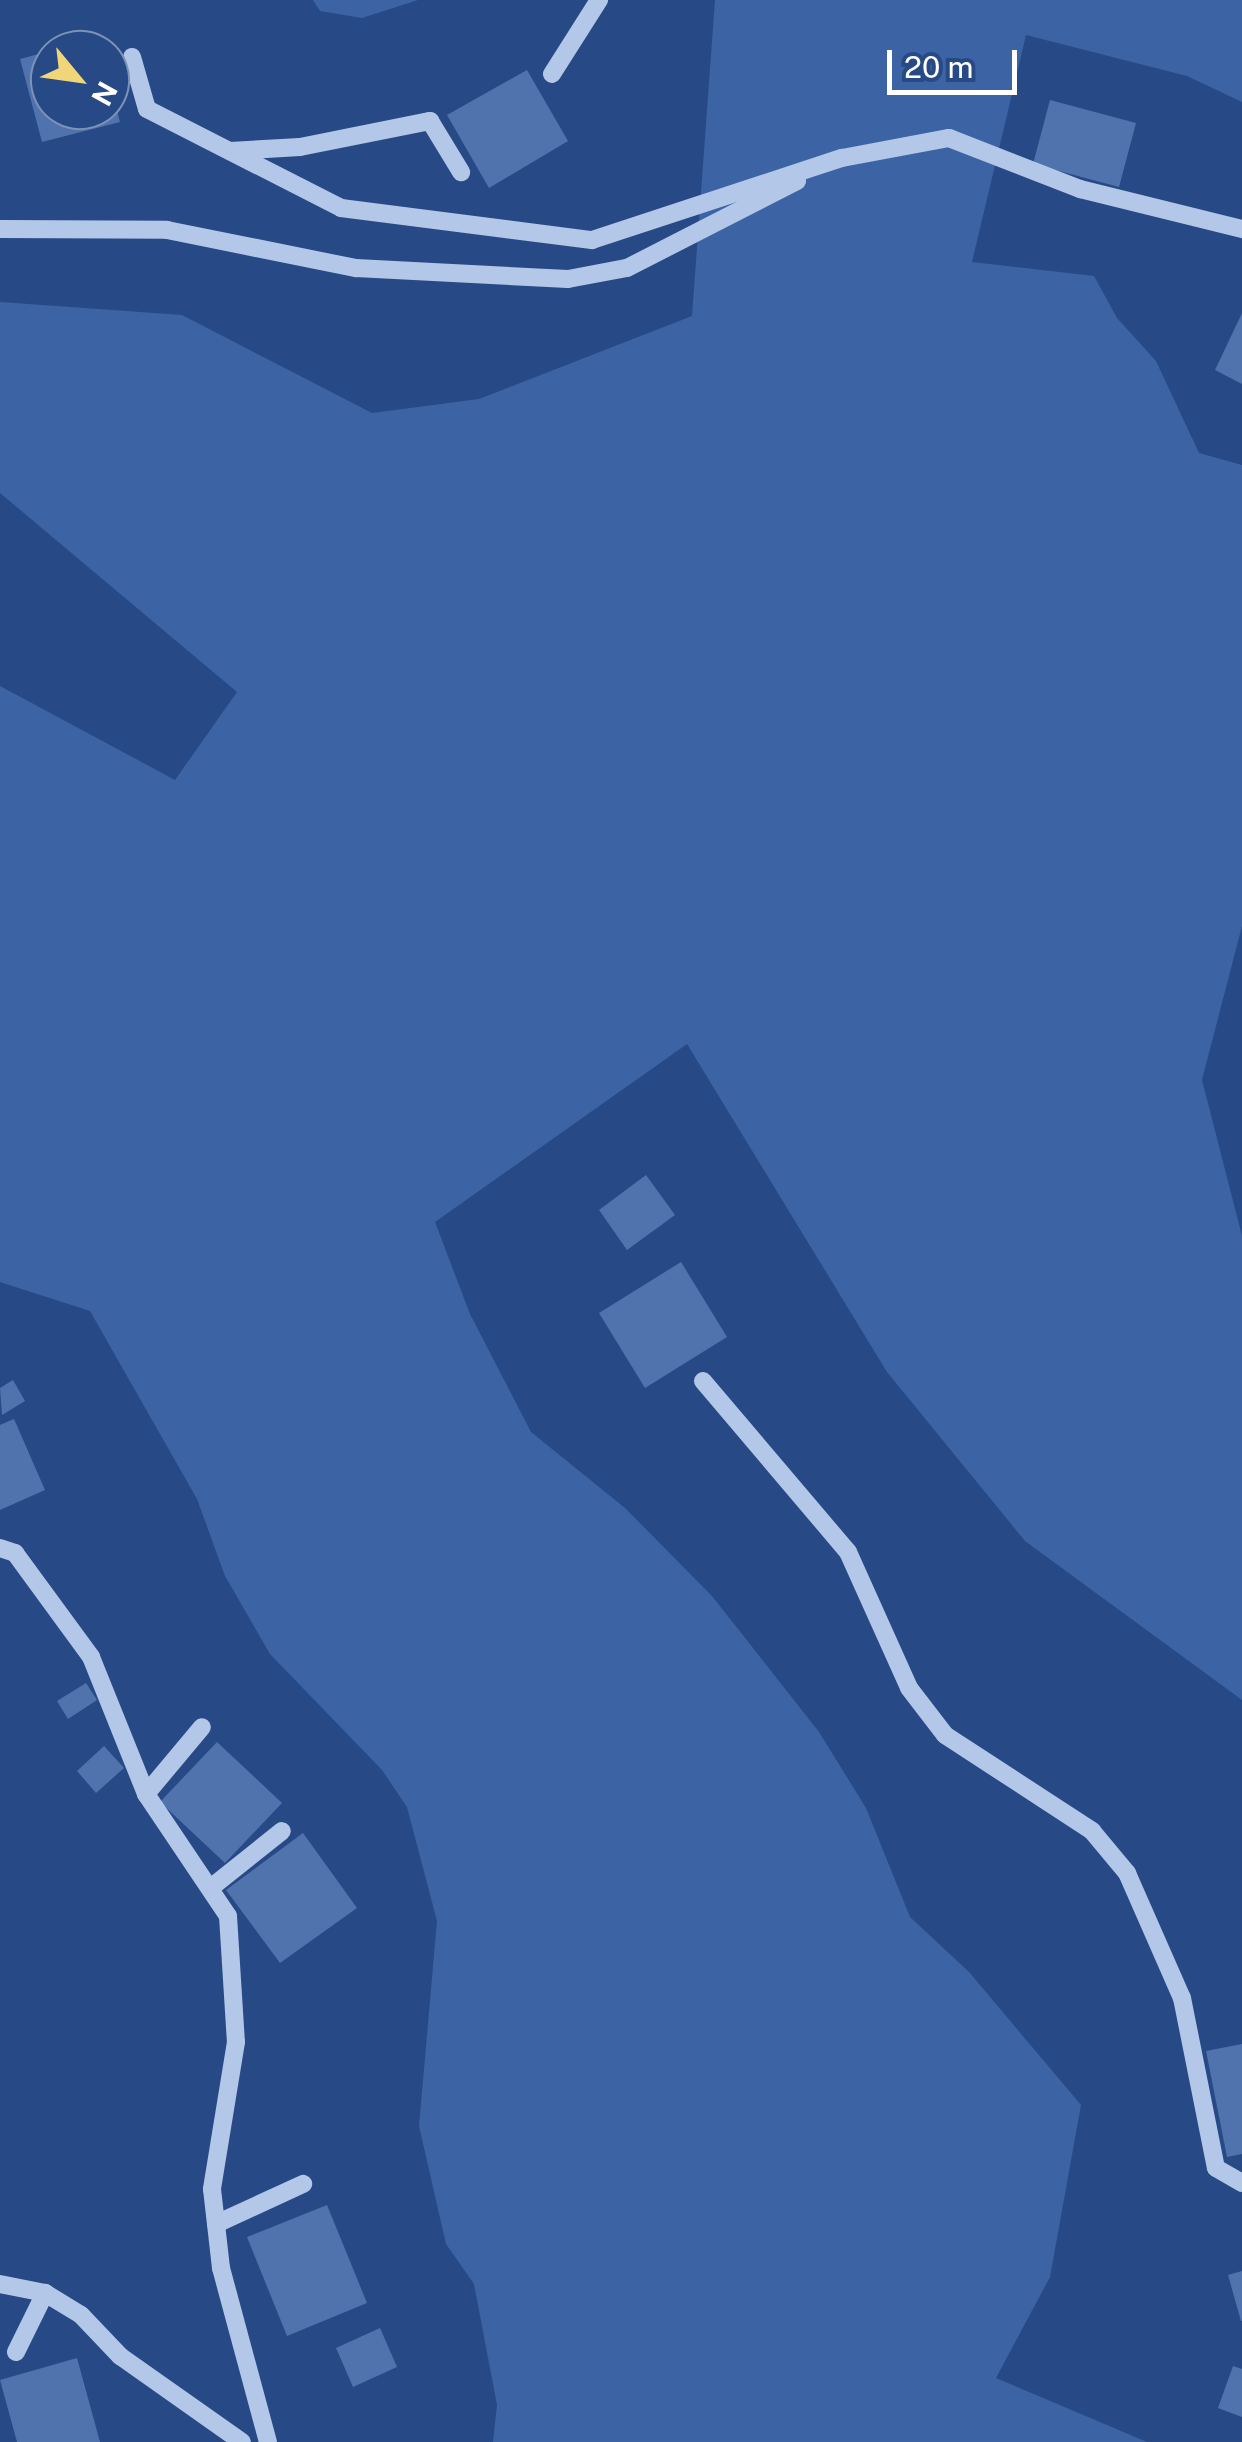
<!DOCTYPE html>
<style>
body{margin:0}
#map{position:relative;width:1242px;height:2442px;overflow:hidden;background:#274a87;font-family:"Public Sans",sans-serif}
div>[style]{position:absolute}
.green>*{inset:0;background:#3c63a3}
.building>*{inset:0;background:#5073ae}
.minor>*{height:18px;margin:-9px;padding:0 9px;transform-origin:9px;border-radius:9px;background:#b3c7e8}
span{translate:-50% -50%;white-space:nowrap;text-align:center;line-height:1.15;-webkit-text-stroke:8px #274a87;paint-order:stroke}
.north{position:absolute;left:30px;top:30px;width:100px;height:100px;box-sizing:border-box;background:#274a87;border:2px solid #7d92b7;border-radius:50%;rotate:119deg;font-size:28px;font-weight:700;line-height:40px;text-align:center;color:#fff}
.north::after{content:'';display:block;margin:auto;width:35px;height:45px;background:#f0d679;clip-path:polygon(50% 0,100% 100%,50% 72%,0 100%)}
.scale{position:absolute;left:887px;top:50px;width:130px;height:45px;box-sizing:border-box;border:5px solid #fff;border-top:0;padding-left:12px;font-size:30px;line-height:35px;white-space:nowrap;color:#fff;-webkit-text-stroke:8px #274a87;paint-order:stroke}
</style>
<div id="map">
<div class="green">
<i style="clip-path:polygon(313px 0,418px 0,362px 18px,320px 11px)"></i>
<i style="clip-path:polygon(715px 0,1242px 0,1242px 102px,1187px 76px,1026px 35px,972px 262px,1094px 276px,1117px 318px,1156px 361px,1199px 453px,1242px 465px,1242px 926px,1202px 1080px,1242px 1236px,1242px 1700px,1025px 1541px,887px 1372px,687px 1044px,435px 1222px,470px 1314px,531px 1432px,625px 1508px,712px 1596px,819px 1732px,866px 1808px,910px 1917px,969px 1972px,1081px 2105px,1050px 2277px,996px 2378px,1147px 2442px,493px 2442px,497px 2405px,474px 2284px,446px 2244px,419px 2126px,437px 1921px,407px 1807px,382px 1770px,270px 1654px,225px 1576px,197px 1499px,90px 1311px,0 1282px,0 686px,175px 780px,237px 692px,0 493px,0 302px,182px 315px,372px 413px,479px 399px,692px 316px)"></i>
</div>
<div class="building">
<i style="clip-path:polygon(98px 38px,101px 50px,57px 50px,57px 49px)"></i>
<i style="clip-path:polygon(50px 51px,50px 110px,110px 110px,111px 88px,120px 122px,42px 142px,20px 59px)"></i>
<i style="clip-path:polygon(527px 70px,568px 141px,489px 188px,447px 115px)"></i>
<i style="clip-path:polygon(1050px 100px,1136px 123px,1119px 187px,1033px 164px)"></i>
<i style="clip-path:polygon(1242px 313px,1242px 384px,1215px 370px)"></i>
<i style="clip-path:polygon(646px 1175px,675px 1215px,627px 1250px,599px 1210px)"></i>
<i style="clip-path:polygon(681px 1262px,727px 1337px,645px 1388px,599px 1313px)"></i>
<i style="clip-path:polygon(13px 1380px,25px 1401px,2px 1415px,0 1388px)"></i>
<i style="clip-path:polygon(14px 1419px,45px 1490px,0 1510px,0 1425px)"></i>
<i style="clip-path:polygon(86px 1683px,97px 1700px,68px 1719px,57px 1701px)"></i>
<i style="clip-path:polygon(217px 1742px,282px 1803px,225px 1863px,160px 1802px)"></i>
<i style="clip-path:polygon(104px 1746px,124px 1768px,96px 1793px,77px 1771px)"></i>
<i style="clip-path:polygon(303px 1833px,357px 1908px,280px 1963px,226px 1890px)"></i>
<i style="clip-path:polygon(1242px 2044px,1242px 2154px,1227px 2157px,1206px 2051px)"></i>
<i style="clip-path:polygon(327px 2205px,367px 2303px,287px 2336px,247px 2237px)"></i>
<i style="clip-path:polygon(1242px 2271px,1242px 2321px,1241px 2321px,1228px 2275px)"></i>
<i style="clip-path:polygon(380px 2328px,397px 2367px,353px 2387px,336px 2348px)"></i>
<i style="clip-path:polygon(77px 2358px,100px 2442px,17px 2442px,0 2380px)"></i>
<i style="clip-path:polygon(1233px 2366px,1242px 2369px,1242px 2417px,1218px 2408px)"></i>
</div>
<div class="minor">
<i style="left:132px;top:57px;width:54px;rotate:73.9deg"></i>
<i style="left:147px;top:109px;width:218px;rotate:27deg"></i>
<i style="left:341px;top:208px;width:253px;rotate:7.3deg"></i>
<i style="left:592px;top:240px;width:263px;rotate:-18.2deg"></i>
<i style="left:842px;top:158px;width:109px;rotate:-10.6deg"></i>
<i style="left:949px;top:138px;width:141px;rotate:21.3deg"></i>
<i style="left:1080px;top:189px;width:167px;rotate:13.9deg"></i>
<i style="left:552px;top:74px;width:88px;rotate:-57.6deg"></i>
<i style="left:230px;top:151px;width:70px;rotate:-3.3deg"></i>
<i style="left:300px;top:147px;width:133px;rotate:-11.3deg"></i>
<i style="left:430px;top:121px;width:60px;rotate:58.7deg"></i>
<i style="left:0;top:229px;width:167px;rotate:0.3deg"></i>
<i style="left:167px;top:230px;width:193px;rotate:11.4deg"></i>
<i style="left:356px;top:268px;width:212px;rotate:3deg"></i>
<i style="left:568px;top:279px;width:60px;rotate:-10.6deg"></i>
<i style="left:627px;top:268px;width:191px;rotate:-27.1deg"></i>
<i style="left:703px;top:1381px;width:224px;rotate:49.7deg"></i>
<i style="left:848px;top:1552px;width:149px;rotate:65.8deg"></i>
<i style="left:909px;top:1688px;width:59px;rotate:52.5deg"></i>
<i style="left:945px;top:1735px;width:176px;rotate:33.1deg"></i>
<i style="left:1092px;top:1831px;width:55px;rotate:50.2deg"></i>
<i style="left:1127px;top:1873px;width:137px;rotate:66.3deg"></i>
<i style="left:1182px;top:1998px;width:173px;rotate:78.7deg"></i>
<i style="left:1216px;top:2168px;width:30px;rotate:30deg"></i>
<i style="left:0;top:1548px;width:16px;rotate:18deg"></i>
<i style="left:15px;top:1553px;width:129px;rotate:53.8deg"></i>
<i style="left:91px;top:1657px;width:148px;rotate:68.1deg"></i>
<i style="left:146px;top:1794px;width:147px;rotate:56.1deg"></i>
<i style="left:228px;top:1916px;width:126px;rotate:86.4deg"></i>
<i style="left:236px;top:2042px;width:149px;rotate:99.3deg"></i>
<i style="left:212px;top:2189px;width:80px;rotate:83.5deg"></i>
<i style="left:221px;top:2268px;width:180px;rotate:74.9deg"></i>
<i style="left:146px;top:1794px;width:87px;rotate:-50.1deg"></i>
<i style="left:213px;top:1886px;width:88px;rotate:-38.6deg"></i>
<i style="left:216px;top:2224px;width:96px;rotate:-24.7deg"></i>
<i style="left:0;top:2284px;width:46px;rotate:11.3deg"></i>
<i style="left:45px;top:2293px;width:42px;rotate:31.4deg"></i>
<i style="left:81px;top:2315px;width:57px;rotate:46.4deg"></i>
<i style="left:120px;top:2356px;width:149px;rotate:35.2deg"></i>
<i style="left:16px;top:2352px;width:66px;rotate:-63.8deg"></i>
</div>
<div class="north">N</div>
<div class="scale">20 m</div>
</div>
